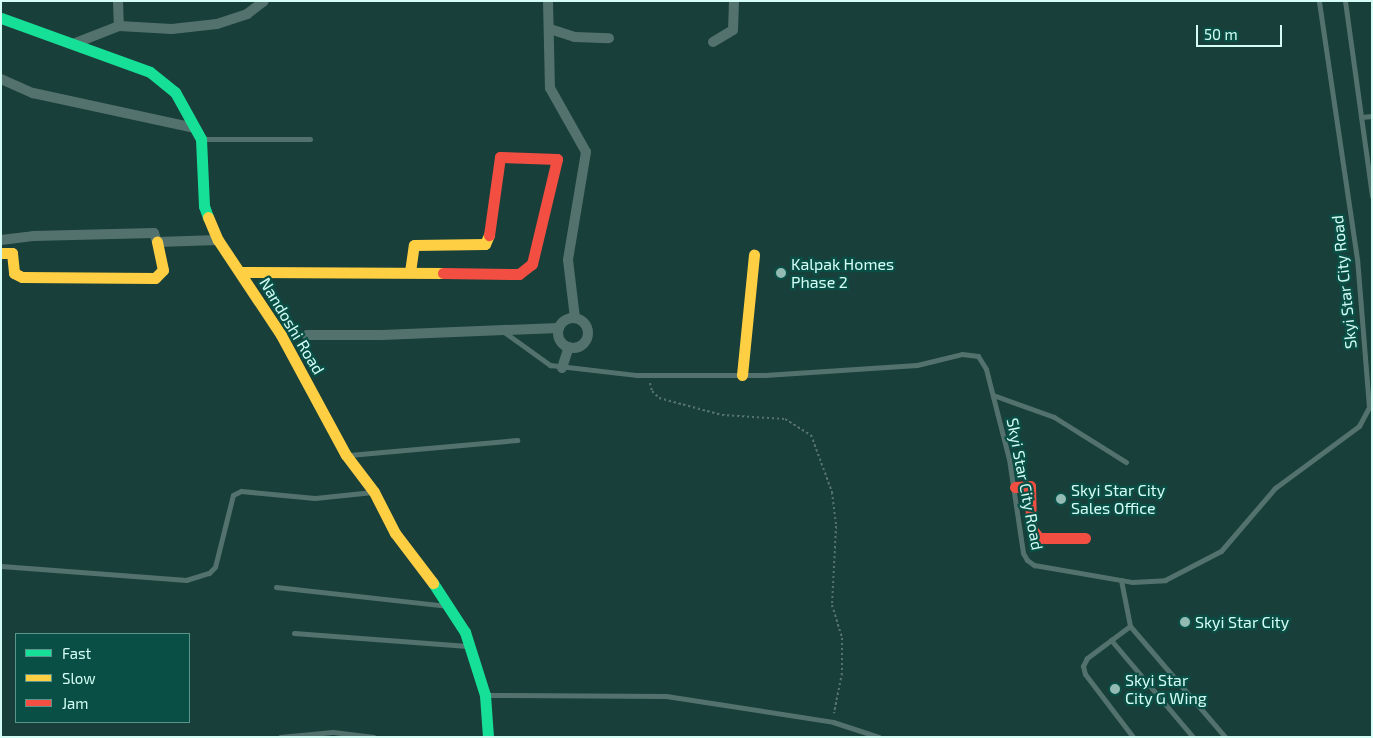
<!DOCTYPE html>
<style>
body{margin:0}
#map{position:relative;width:1373px;height:738px;overflow:hidden;background:#193f3a;font-family:"Exo 2",sans-serif}
div>[style]{position:absolute}
.path>*{height:2px;margin-top:-1px;transform-origin:0;background:repeating-linear-gradient(90deg,#57736f 0 2.5px,transparent 0 5px)}
.lane>*{height:5px;margin:-2.5px;padding:0 2.5px;transform-origin:2.5px;border-radius:2.5px;background:#53726d}
.street>*{height:10px;margin:-5px;padding:0 5px;transform-origin:5px;border-radius:5px;background:#53726d}
.street>.ring{margin:-5px;padding:0;box-sizing:content-box;background:none;border:10px solid #53726d;border-radius:50%}
.fast>*{height:11px;margin:-5.5px;padding:0 5.5px;transform-origin:5.5px;border-radius:5.5px;background:#16e098}
.slow>*{height:11px;margin:-5.5px;padding:0 5.5px;transform-origin:5.5px;border-radius:5.5px;background:#ffcf43}
.jam>*{height:11px;margin:-5.5px;padding:0 5.5px;transform-origin:5.5px;border-radius:5.5px;background:#f24e42}
.dots>*{width:14px;height:14px;translate:-50% -50%;box-sizing:border-box;border:2px solid #094f46;border-radius:50%}
span{translate:-50% -50%;white-space:nowrap;text-align:center;line-height:1.15;-webkit-text-stroke:4.5px #094f46;paint-order:stroke}
.poi-label{font-size:16px;color:#d4fef5}
.left{translate:0 -50%;text-align:left}
.street-label{font-size:16px;color:#d4fef5}
.frame{position:absolute;inset:0;border:2px solid #d4fef5;pointer-events:none}
.legend{position:absolute;left:15px;top:633px;width:175px;height:90px;box-sizing:border-box;background:#094f46;border:1px solid #5a958c;margin:0;padding:6px 9px;list-style:none;font-size:15px;color:#d4fef5}
.legend li{display:flex;align-items:center;gap:10px;height:25px}
.legend b{width:25px;border:1px solid #5a958c}
.scale{position:absolute;left:1196px;top:25px;width:86px;height:22px;box-sizing:border-box;border:2px solid #d4fef5;border-top:0;padding-left:6px;font-size:15px;line-height:18px;white-space:nowrap;color:#d4fef5;-webkit-text-stroke:4px #094f46;paint-order:stroke}
</style>
<div id="map">
<div class="path">
<i style="left:650px;top:383px;width:8px;rotate:76deg"></i>
<i style="left:652px;top:391px;width:10px;rotate:45deg"></i>
<i style="left:659px;top:398px;width:65px;rotate:15.1deg"></i>
<i style="left:722px;top:415px;width:63px;rotate:3.6deg"></i>
<i style="left:785px;top:419px;width:31px;rotate:32deg"></i>
<i style="left:811px;top:435px;width:61px;rotate:69.8deg"></i>
<i style="left:832px;top:492px;width:34px;rotate:83deg"></i>
<i style="left:836px;top:526px;width:79px;rotate:92.9deg"></i>
<i style="left:832px;top:605px;width:34px;rotate:73deg"></i>
<i style="left:842px;top:638px;width:35px;rotate:90deg"></i>
<i style="left:842px;top:673px;width:41px;rotate:101.3deg"></i>
</div>
<div class="lane">
<i style="left:1345px;top:1px;width:197px;rotate:82.1deg"></i>
<i style="left:1361px;top:117px;width:11px;rotate:-5deg"></i>
<i style="left:202px;top:139px;width:108px"></i>
<i style="left:504px;top:332px;width:57px;rotate:35.7deg"></i>
<i style="left:550px;top:365px;width:88px;rotate:6.6deg"></i>
<i style="left:637px;top:375px;width:128px"></i>
<i style="left:765px;top:375px;width:152px;rotate:-3.8deg"></i>
<i style="left:917px;top:365px;width:46px;rotate:-13.7deg"></i>
<i style="left:962px;top:354px;width:16px;rotate:7deg"></i>
<i style="left:978px;top:356px;width:15px;rotate:58deg"></i>
<i style="left:986px;top:369px;width:93px;rotate:75.7deg"></i>
<i style="left:1009px;top:459px;width:95px;rotate:81.5deg"></i>
<i style="left:1023px;top:553px;width:8px;rotate:60deg"></i>
<i style="left:1027px;top:560px;width:9px;rotate:36deg"></i>
<i style="left:1034px;top:565px;width:99px;rotate:9.8deg"></i>
<i style="left:1132px;top:582px;width:33px;rotate:-3deg"></i>
<i style="left:1165px;top:580px;width:63px;rotate:-27.4deg"></i>
<i style="left:1221px;top:551px;width:83px;rotate:-49.4deg"></i>
<i style="left:1275px;top:488px;width:104px;rotate:-36.4deg"></i>
<i style="left:1359px;top:426px;width:21px;rotate:-62deg"></i>
<i style="left:1369px;top:407px;width:148px;rotate:-94.6deg"></i>
<i style="left:1357px;top:259px;width:261px;rotate:-98.4deg"></i>
<i style="left:993px;top:395px;width:65px;rotate:19.8deg"></i>
<i style="left:1054px;top:417px;width:85px;rotate:32deg"></i>
<i style="left:349px;top:455px;width:169px;rotate:-5.1deg"></i>
<i style="left:1px;top:566px;width:186px;rotate:4.3deg"></i>
<i style="left:186px;top:580px;width:24px;rotate:-17deg"></i>
<i style="left:209px;top:573px;width:8px;rotate:-45deg"></i>
<i style="left:215px;top:567px;width:74px;rotate:-76deg"></i>
<i style="left:233px;top:495px;width:9px;rotate:-27deg"></i>
<i style="left:241px;top:491px;width:74px;rotate:5.4deg"></i>
<i style="left:315px;top:498px;width:58px;rotate:-5.9deg"></i>
<i style="left:1121px;top:580px;width:47px;rotate:78.9deg"></i>
<i style="left:1130px;top:626px;width:146px;rotate:49.4deg"></i>
<i style="left:276px;top:587px;width:172px;rotate:6.3deg"></i>
<i style="left:1130px;top:626px;width:54px;rotate:143.3deg"></i>
<i style="left:1087px;top:658px;width:9px;rotate:117deg"></i>
<i style="left:1083px;top:666px;width:8px;rotate:76deg"></i>
<i style="left:1085px;top:674px;width:79px;rotate:52.7deg"></i>
<i style="left:294px;top:633px;width:174px;rotate:4.3deg"></i>
<i style="left:1111px;top:640px;width:127px;rotate:49.8deg"></i>
<i style="left:487px;top:695px;width:179px;rotate:0.3deg"></i>
<i style="left:666px;top:696px;width:169px;rotate:8.8deg"></i>
<i style="left:833px;top:722px;width:48px;rotate:18.1deg"></i>
<i style="left:280px;top:737px;width:53px;rotate:-5.4deg"></i>
<i style="left:333px;top:732px;width:41px;rotate:7deg"></i>
</div>
<div class="street">
<i style="left:118px;top:1px;width:25px;rotate:88deg"></i>
<i style="left:548px;top:1px;width:87px;rotate:88.7deg"></i>
<i style="left:550px;top:88px;width:73px;rotate:60.6deg"></i>
<i style="left:586px;top:152px;width:109px;rotate:99.5deg"></i>
<i style="left:568px;top:260px;width:58px;rotate:83.1deg"></i>
<i style="left:550px;top:29px;width:26px;rotate:18deg"></i>
<i style="left:575px;top:37px;width:34px;rotate:2deg"></i>
<i style="left:713px;top:42px;width:23px;rotate:-31deg"></i>
<i style="left:733px;top:30px;width:29px;rotate:-88deg"></i>
<i style="left:73px;top:44px;width:49px;rotate:-21.4deg"></i>
<i style="left:119px;top:26px;width:53px;rotate:3.2deg"></i>
<i style="left:172px;top:29px;width:45px;rotate:-6.3deg"></i>
<i style="left:217px;top:24px;width:32px;rotate:-18deg"></i>
<i style="left:247px;top:14px;width:21px;rotate:-37deg"></i>
<i style="left:1px;top:79px;width:35px;rotate:24deg"></i>
<i style="left:33px;top:93px;width:166px;rotate:12.2deg"></i>
<i style="left:1px;top:240px;width:32px;rotate:-7deg"></i>
<i style="left:33px;top:236px;width:121px;rotate:-1.4deg"></i>
<i style="left:154px;top:233px;width:9px;rotate:72deg"></i>
<i style="left:157px;top:242px;width:61px;rotate:-1.9deg"></i>
<i class="ring" style="left:558px;top:318px;width:20px;height:20px"></i>
<i style="left:307px;top:335px;width:75px"></i>
<i style="left:382px;top:335px;width:177px;rotate:-2.3deg"></i>
<i style="left:562px;top:368px;width:22px;rotate:-72deg"></i>
</div>
<div class="fast">
<i style="left:1px;top:18px;width:158px;rotate:19.9deg"></i>
<i style="left:150px;top:72px;width:32px;rotate:39deg"></i>
<i style="left:175px;top:92px;width:54px;rotate:61deg"></i>
<i style="left:201px;top:139px;width:67px;rotate:87.4deg"></i>
<i style="left:204px;top:206px;width:12px;rotate:70deg"></i>
<i style="left:433px;top:583px;width:59px;rotate:56.9deg"></i>
<i style="left:465px;top:632px;width:66px;rotate:72.4deg"></i>
<i style="left:485px;top:695px;width:42px;rotate:85.9deg"></i>
</div>
<div class="slow">
<i style="left:208px;top:217px;width:25px;rotate:67deg"></i>
<i style="left:218px;top:240px;width:114px;rotate:56.4deg"></i>
<i style="left:281px;top:335px;width:136px;rotate:61.6deg"></i>
<i style="left:346px;top:455px;width:46px;rotate:52.9deg"></i>
<i style="left:374px;top:492px;width:46px;rotate:62.9deg"></i>
<i style="left:395px;top:533px;width:63px;rotate:52.8deg"></i>
<i style="left:1px;top:253px;width:11px"></i>
<i style="left:12px;top:253px;width:20px;rotate:84deg"></i>
<i style="left:14px;top:273px;width:9px;rotate:27deg"></i>
<i style="left:22px;top:277px;width:133px;rotate:0.4deg"></i>
<i style="left:155px;top:278px;width:11px;rotate:-45deg"></i>
<i style="left:163px;top:270px;width:29px;rotate:-102deg"></i>
<i style="left:241px;top:272px;width:202px;rotate:0.3deg"></i>
<i style="left:410px;top:272px;width:27px;rotate:-82deg"></i>
<i style="left:414px;top:245px;width:71px;rotate:-0.8deg"></i>
<i style="left:485px;top:244px;width:10px;rotate:-66deg"></i>
<i style="left:742px;top:375px;width:121px;rotate:-84.3deg"></i>
</div>
<div class="jam">
<i style="left:443px;top:273px;width:76px;rotate:0.8deg"></i>
<i style="left:519px;top:274px;width:16px;rotate:-38deg"></i>
<i style="left:532px;top:264px;width:108px;rotate:-76.6deg"></i>
<i style="left:557px;top:159px;width:57px;rotate:-178deg"></i>
<i style="left:500px;top:157px;width:79px;rotate:98deg"></i>
<i style="left:1015px;top:487px;width:15px;rotate:-4deg"></i>
<i style="left:1030px;top:486px;width:42px;rotate:88.6deg"></i>
<i style="left:1031px;top:528px;width:13px;rotate:51deg"></i>
<i style="left:1039px;top:538px;width:46px"></i>
</div>
<div class="dots">
<i style="left:781px;top:273px;background:#93bbb4"></i>
<i style="left:1061px;top:499px;background:#93bbb4"></i>
<i style="left:1185px;top:622px;background:#93bbb4"></i>
<i style="left:1115px;top:689px;background:#93bbb4"></i>
</div>
<div class="poi-label">
<span class="left" style="left:791px;top:273px">Kalpak Homes<br>Phase 2</span>
<span class="left" style="left:1071px;top:499px">Skyi Star City<br>Sales Office</span>
<span class="left" style="left:1195px;top:622px">Skyi Star City</span>
<span class="left" style="left:1125px;top:689px">Skyi Star<br>City G Wing</span>
</div>
<div class="street-label">
<span style="left:1344px;top:282px;rotate:-96deg">Skyi Star City Road</span>
<span style="left:292px;top:326px;rotate:59deg">Nandoshi Road</span>
<span style="left:1025px;top:484px;rotate:79deg">Skyi Star City Road</span>
</div>
<div class="frame"></div>
<ul class="legend">
<li><b style="height:6px;background:#16e098"></b>Fast</li>
<li><b style="height:6px;background:#ffcf43"></b>Slow</li>
<li><b style="height:6px;background:#f24e42"></b>Jam</li>
</ul>
<div class="scale">50 m</div>
</div>
